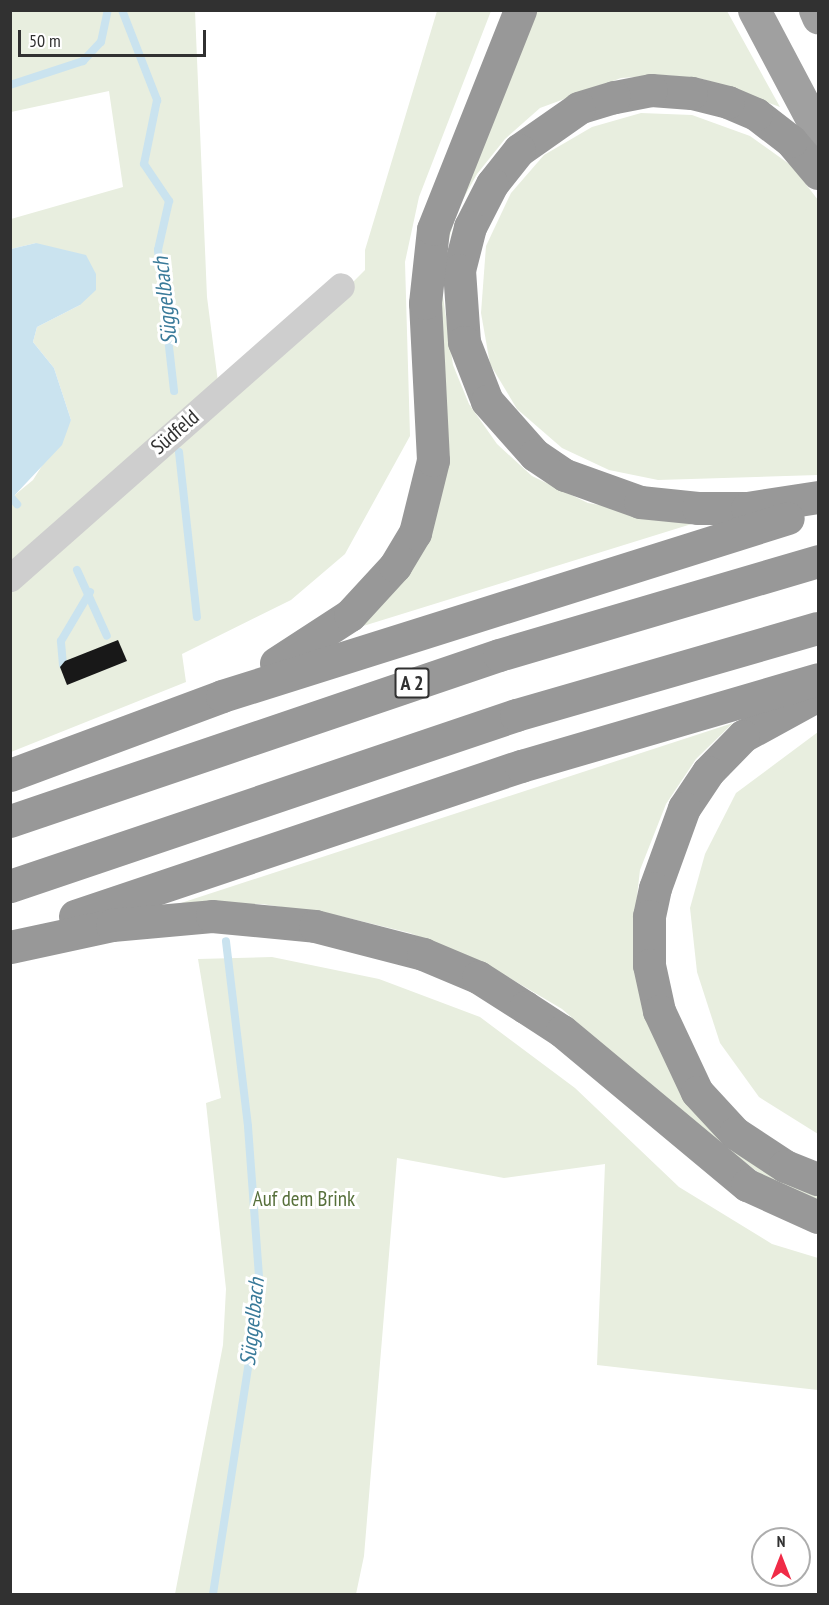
<!DOCTYPE html>
<meta charset="utf-8">
<style>
body{margin:0}
#map{position:relative;width:829px;height:1605px;overflow:hidden;background:#fff;font-family:"PT Sans Narrow",sans-serif}
div>[style]{position:absolute}
.green>*{inset:0;background:#e8eedf}
.water>*{inset:0;background:#cae3ef}
.stream>*{height:8px;margin:-4px;padding:0 4px;transform-origin:4px;border-radius:4px;background:#cae3ef}
.building>*{inset:0;background:#181818}
.minor>*{height:27px;margin:-13.5px;padding:0 13.5px;transform-origin:13.5px;border-radius:13.5px;background:#cecece}
.trunk>*{height:33px;margin:-16.5px;padding:0 16.5px;transform-origin:16.5px;border-radius:16.5px;background:#a0a0a0}
.motorway>*{height:33px;margin:-16.5px;padding:0 16.5px;transform-origin:16.5px;border-radius:16.5px;background:#989898}
span{translate:-50% -50%;white-space:nowrap;text-align:center;line-height:1.15;-webkit-text-stroke:6px #fff;paint-order:stroke}
.shield-label span{padding:2px 4px;background:#fff;border:2px solid;border-radius:4px;-webkit-text-stroke-width:0}
.shield-label{font-size:20px;color:#313131;font-weight:700}
.street-label{font-size:21px;color:#313131}
.park-label{font-size:21px;color:#57703b}
.water-label{font-size:22px;color:#397a99;font-style:italic}
.frame{position:absolute;inset:0;border:12px solid #313131;pointer-events:none}
.north{position:absolute;left:751px;top:1527px;width:60px;height:60px;box-sizing:border-box;background:#fff;border:2px solid #adadad;border-radius:50%;rotate:0deg;font-size:16px;font-weight:700;line-height:24px;text-align:center;color:#313131}
.north::after{content:'';display:block;margin:auto;width:21px;height:27px;background:#f02b47;clip-path:polygon(50% 0,100% 100%,50% 72%,0 100%)}
.scale{position:absolute;left:18px;top:30px;width:188px;height:27px;box-sizing:border-box;border:3px solid #313131;border-top:0;padding-left:8px;font-size:18px;line-height:21px;white-space:nowrap;color:#313131;-webkit-text-stroke:4px #fff;paint-order:stroke}
</style>
<div id="map">
<div class="green">
<i style="clip-path:polygon(11px 11px,195px 11px,207px 297px,218px 382px,323px 312px,365px 270px,365px 250px,437px 11px,491px 11px,419px 197px,405px 262px,410px 436px,345px 554px,291px 600px,182px 654px,186px 682px,11px 752px,10px 499px,33px 480px,71px 420px,54px 368px,33px 342px,37px 327px,80px 305px,36px 243px,11px 249px,11px 219px,123px 187px,109px 91px,11px 112px)"></i>
<i style="clip-path:polygon(532px 11px,727px 11px,780px 107px,703px 79px,664px 75px,621px 78px,540px 108px,505px 139px,477px 174px,457px 210px,446px 250px,442px 290px,453px 365px,469px 404px,497px 444px,532px 476px,588px 503px,698px 522px,360px 627px,402px 577px,438px 331px,442px 248px)"></i>
<i style="clip-path:polygon(641px 113px,692px 115px,750px 136px,792px 166px,818px 200px,818px 475px,658px 480px,609px 470px,562px 448px,517px 409px,490px 364px,481px 313px,486px 246px,511px 193px,544px 155px,592px 127px)"></i>
<i style="clip-path:polygon(733px 723px,696px 759px,666px 804px,640px 870px,633px 931px,642px 995px,775px 1176px,818px 1196px,818px 1204px,773px 1184px,669px 1103px,562px 1009px,486px 964px,410px 933px,340px 916px,262px 904px,178px 904px)"></i>
<i style="clip-path:polygon(818px 732px,818px 1134px,759px 1097px,720px 1043px,697px 972px,690px 908px,705px 854px,736px 793px)"></i>
<i style="clip-path:polygon(272px 957px,379px 979px,480px 1017px,575px 1088px,679px 1187px,772px 1244px,818px 1258px,818px 1390px,597px 1365px,605px 1164px,504px 1178px,397px 1158px,364px 1556px,356px 1594px,175px 1594px,223px 1345px,226px 1289px,206px 1103px,221px 1098px,198px 959px)"></i>
</div>
<div class="water">
<i style="clip-path:polygon(36px 243px,86px 255px,96px 274px,96px 290px,80px 305px,37px 327px,33px 342px,54px 368px,71px 420px,62px 445px,11px 499px,11px 249px)"></i>
</div>
<div class="stream">
<i style="left:122px;top:10px;width:97px;rotate:68.7deg"></i>
<i style="left:157px;top:100px;width:65px;rotate:101.5deg"></i>
<i style="left:144px;top:164px;width:45px;rotate:56deg"></i>
<i style="left:169px;top:201px;width:50px;rotate:102.7deg"></i>
<i style="left:158px;top:250px;width:142px;rotate:83.5deg"></i>
<i style="left:10px;top:85px;width:77px;rotate:-18.2deg"></i>
<i style="left:83px;top:61px;width:26px;rotate:-47deg"></i>
<i style="left:101px;top:42px;width:33px;rotate:-78deg"></i>
<i style="left:179px;top:452px;width:166px;rotate:83.8deg"></i>
<i style="left:10px;top:496px;width:11px;rotate:49deg"></i>
<i style="left:77px;top:570px;width:72px;rotate:65.6deg"></i>
<i style="left:63px;top:665px;width:24px;rotate:-95deg"></i>
<i style="left:61px;top:641px;width:57px;rotate:-59.4deg"></i>
<i style="left:213px;top:1594px;width:308px;rotate:-81.2deg"></i>
<i style="left:260px;top:1290px;width:164px;rotate:-94.2deg"></i>
<i style="left:248px;top:1126px;width:186px;rotate:-96.8deg"></i>
</div>
<div class="building">
<i style="clip-path:polygon(118px 640px,127px 661px,67px 685px,60px 667px,65px 661px)"></i>
</div>
<div class="minor">
<i style="left:10px;top:578px;width:441px;rotate:-41.4deg"></i>
</div>
<div class="trunk">
<i style="left:754px;top:10px;width:137px;rotate:62.1deg"></i>
<i style="left:815px;top:10px;width:8px;rotate:67deg"></i>
</div>
<div class="motorway">
<i style="left:818px;top:173px;width:42px;rotate:-130.2deg"></i>
<i style="left:791px;top:141px;width:44px;rotate:-142.4deg"></i>
<i style="left:756px;top:114px;width:30px;rotate:-157deg"></i>
<i style="left:728px;top:102px;width:38px;rotate:-166deg"></i>
<i style="left:691px;top:93px;width:40px;rotate:-175.7deg"></i>
<i style="left:651px;top:90px;width:38px;rotate:169deg"></i>
<i style="left:614px;top:97px;width:37px;rotate:163deg"></i>
<i style="left:579px;top:108px;width:73px;rotate:145deg"></i>
<i style="left:519px;top:150px;width:43px;rotate:128.5deg"></i>
<i style="left:492px;top:184px;width:48px;rotate:117.1deg"></i>
<i style="left:470px;top:227px;width:44px;rotate:104.3deg"></i>
<i style="left:459px;top:270px;width:72px;rotate:86deg"></i>
<i style="left:464px;top:342px;width:63px;rotate:68.7deg"></i>
<i style="left:487px;top:401px;width:72px;rotate:48.4deg"></i>
<i style="left:535px;top:455px;width:36px;rotate:34deg"></i>
<i style="left:565px;top:475px;width:80px;rotate:19.8deg"></i>
<i style="left:640px;top:502px;width:58px;rotate:5.9deg"></i>
<i style="left:698px;top:508px;width:49px"></i>
<i style="left:747px;top:508px;width:72px;rotate:-8.8deg"></i>
<i style="left:276px;top:663px;width:88px;rotate:-33deg"></i>
<i style="left:350px;top:615px;width:67px;rotate:-47.4deg"></i>
<i style="left:395px;top:566px;width:39px;rotate:-59deg"></i>
<i style="left:415px;top:533px;width:75px;rotate:-76.1deg"></i>
<i style="left:433px;top:460px;width:157px;rotate:-92.9deg"></i>
<i style="left:425px;top:303px;width:74px;rotate:-83.8deg"></i>
<i style="left:433px;top:229px;width:236px;rotate:-68.3deg"></i>
<i style="left:816px;top:696px;width:83px;rotate:151.3deg"></i>
<i style="left:743px;top:736px;width:50px;rotate:134.2deg"></i>
<i style="left:708px;top:772px;width:43px;rotate:123.7deg"></i>
<i style="left:684px;top:808px;width:85px;rotate:109.9deg"></i>
<i style="left:655px;top:888px;width:29px;rotate:102deg"></i>
<i style="left:649px;top:916px;width:49px;rotate:90deg"></i>
<i style="left:649px;top:965px;width:47px;rotate:77.7deg"></i>
<i style="left:659px;top:1011px;width:89px;rotate:64.9deg"></i>
<i style="left:697px;top:1092px;width:56px;rotate:47.2deg"></i>
<i style="left:735px;top:1133px;width:60px;rotate:33.4deg"></i>
<i style="left:785px;top:1166px;width:35px;rotate:22deg"></i>
<i style="left:10px;top:775px;width:226px;rotate:-20.4deg"></i>
<i style="left:222px;top:696px;width:593px;rotate:-17.46deg"></i>
<i style="left:10px;top:821px;width:516px;rotate:-18.75deg"></i>
<i style="left:499px;top:655px;width:333px;rotate:-16.4deg"></i>
<i style="left:10px;top:886px;width:534px;rotate:-18.67deg"></i>
<i style="left:516px;top:715px;width:314px;rotate:-16.1deg"></i>
<i style="left:75px;top:916px;width:471px;rotate:-18.6deg"></i>
<i style="left:521px;top:766px;width:309px;rotate:-16.3deg"></i>
<i style="left:10px;top:947px;width:104px;rotate:-12.2deg"></i>
<i style="left:112px;top:925px;width:100px;rotate:-5.1deg"></i>
<i style="left:212px;top:916px;width:103px;rotate:5.5deg"></i>
<i style="left:315px;top:926px;width:112px;rotate:14.5deg"></i>
<i style="left:423px;top:954px;width:60px;rotate:22.7deg"></i>
<i style="left:478px;top:977px;width:56px;rotate:32.6deg"></i>
<i style="left:525px;top:1007px;width:44px;rotate:33deg"></i>
<i style="left:562px;top:1031px;width:241px;rotate:39.8deg"></i>
<i style="left:747px;top:1185px;width:78px;rotate:24.3deg"></i>
</div>
<div class="shield-label">
<span style="left:412px;top:683px">A 2</span>
</div>
<div class="street-label">
<span style="left:175px;top:432px;rotate:-41deg">Südfeld</span>
</div>
<div class="park-label">
<span style="left:304px;top:1199px">Auf dem Brink</span>
</div>
<div class="water-label">
<span style="left:165px;top:301px;rotate:-96deg">Süggelbach</span>
<span style="left:252px;top:1322px;rotate:-84deg">Süggelbach</span>
</div>
<div class="frame"></div>
<div class="north">N</div>
<div class="scale">50 m</div>
</div>
